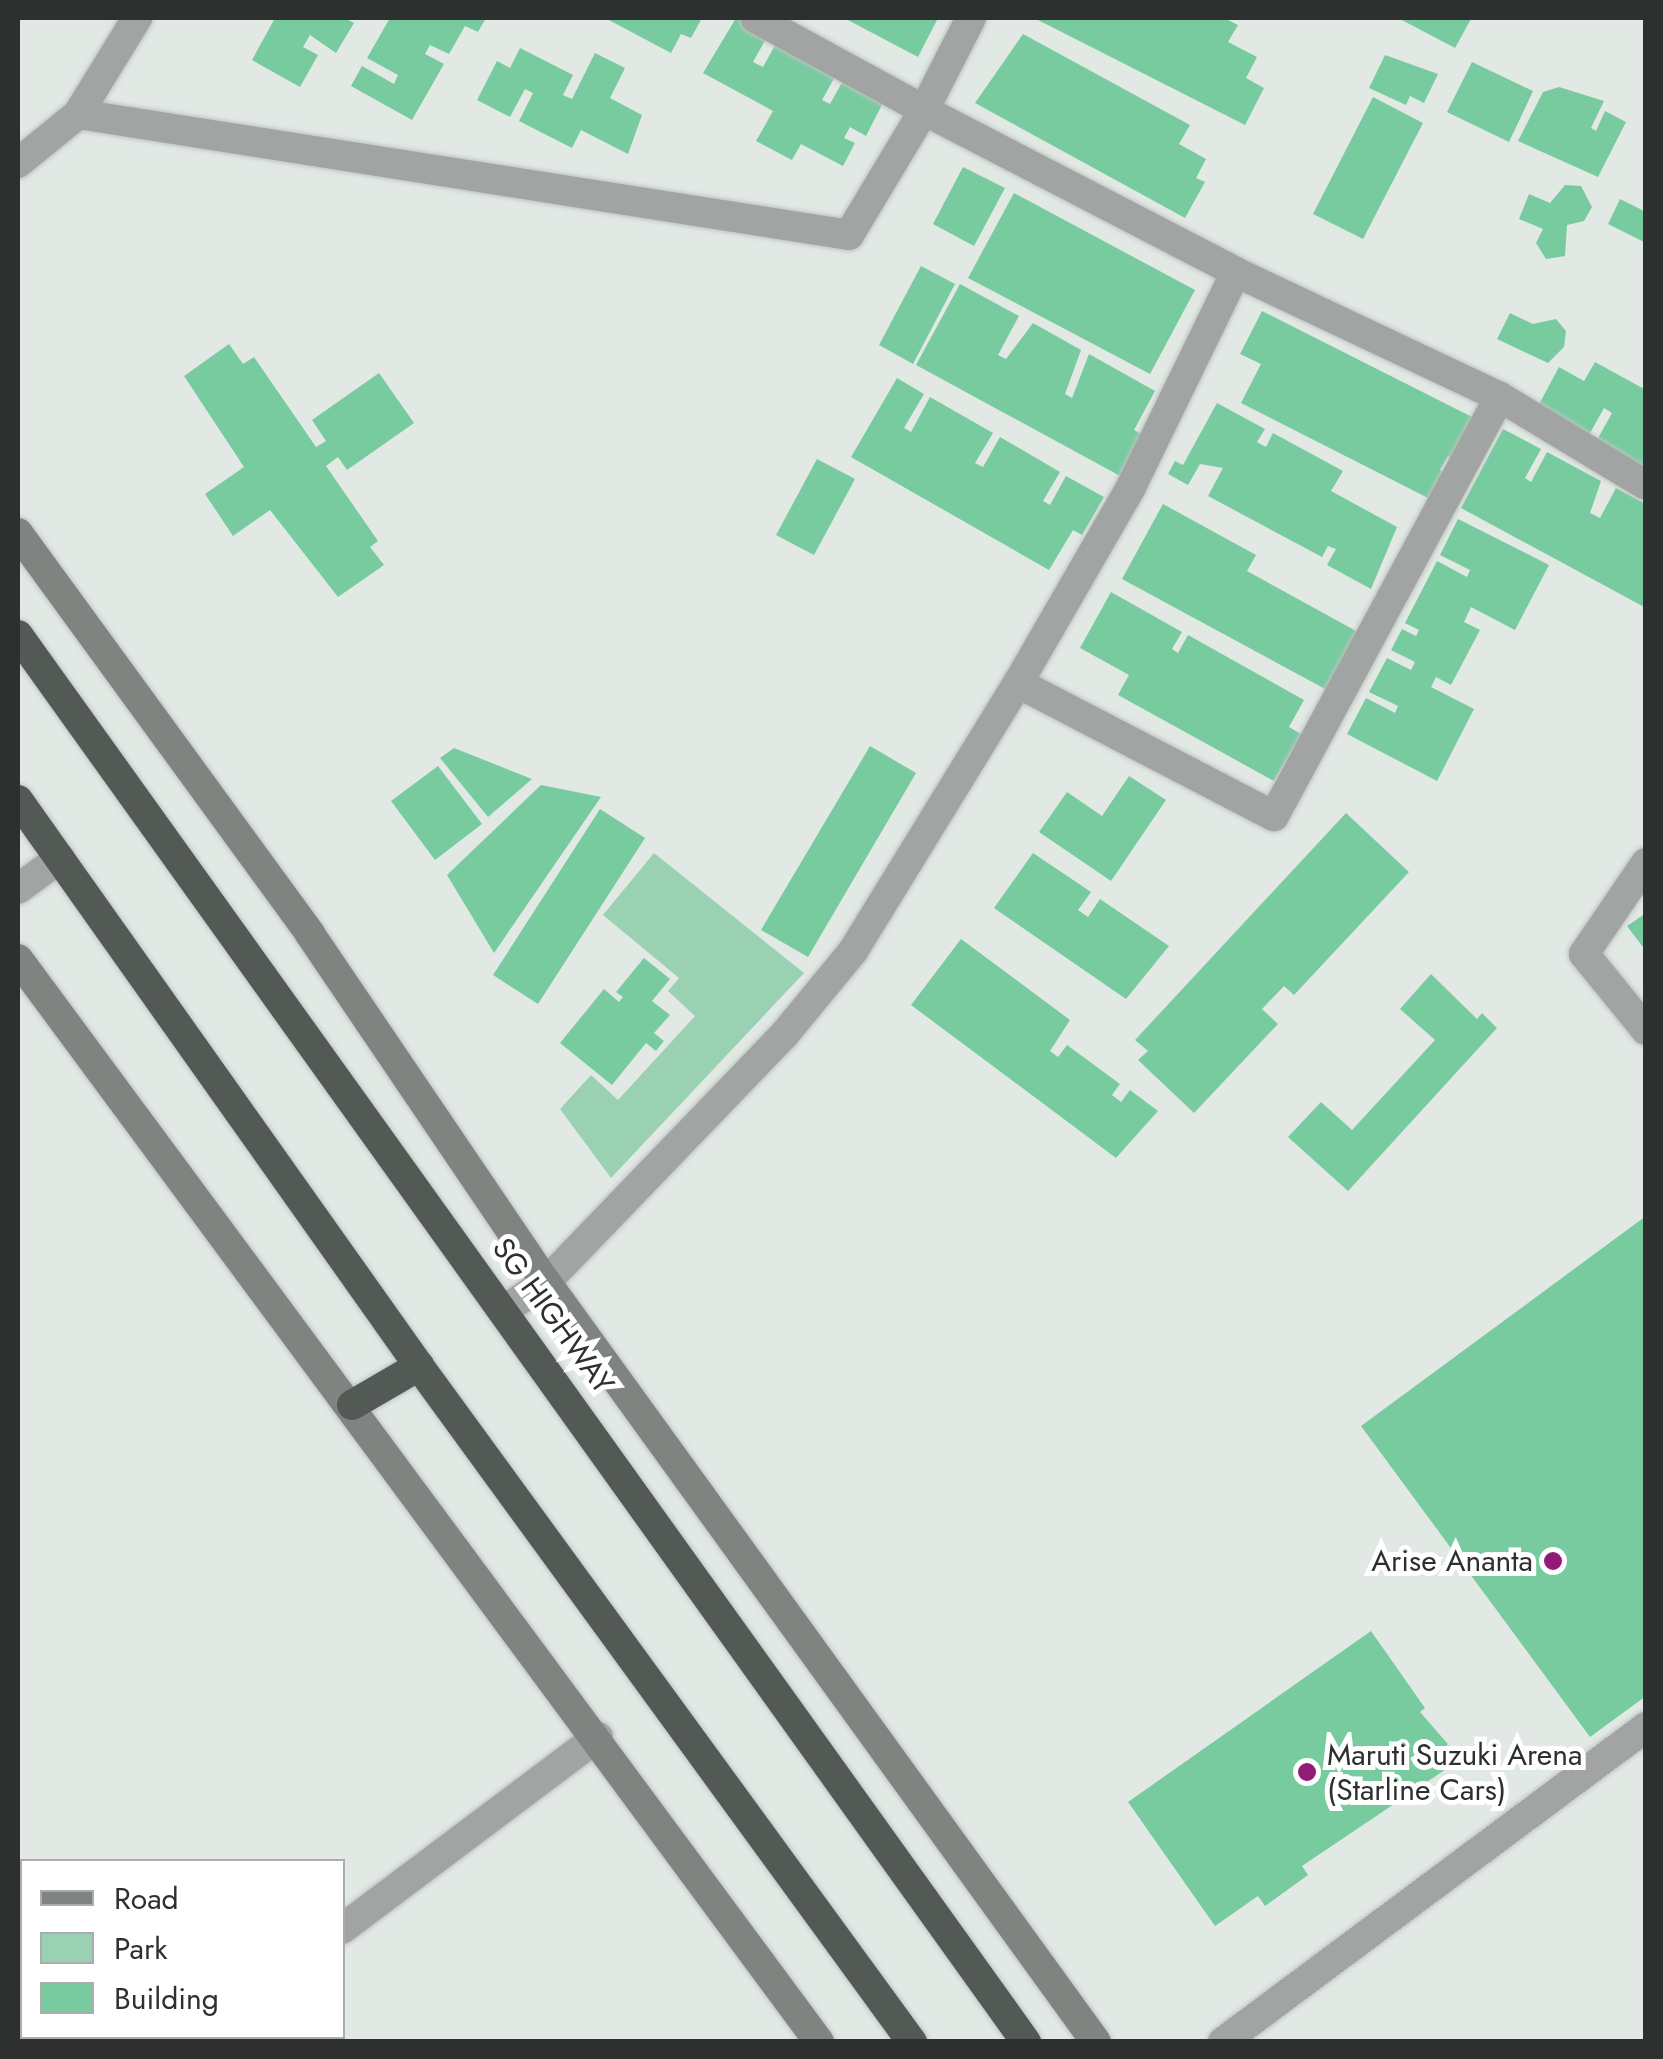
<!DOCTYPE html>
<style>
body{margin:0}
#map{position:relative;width:1663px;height:2059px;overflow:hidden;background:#e2e9e5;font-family:Jost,sans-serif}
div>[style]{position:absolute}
.green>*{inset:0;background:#9bd1b3}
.building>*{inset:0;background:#77cb9f}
.roads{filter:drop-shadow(0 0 2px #bec4c0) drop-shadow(0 0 2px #bec4c0)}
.street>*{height:30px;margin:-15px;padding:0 15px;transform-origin:15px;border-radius:15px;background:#a1a4a2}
.secondary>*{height:30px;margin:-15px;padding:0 15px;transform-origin:15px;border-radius:15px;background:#7f8481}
.highway>*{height:30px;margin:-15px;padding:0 15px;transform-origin:15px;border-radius:15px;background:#535955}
.dots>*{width:28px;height:28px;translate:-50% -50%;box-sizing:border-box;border:5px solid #fff;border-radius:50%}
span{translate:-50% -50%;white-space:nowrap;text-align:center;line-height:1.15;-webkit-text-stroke:10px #fff;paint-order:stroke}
.street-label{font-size:30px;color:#2d302e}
.poi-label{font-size:30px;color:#2d302e}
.right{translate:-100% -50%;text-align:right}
.left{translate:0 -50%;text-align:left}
.frame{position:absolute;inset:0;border:20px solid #2d302e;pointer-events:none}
.legend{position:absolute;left:20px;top:1859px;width:325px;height:180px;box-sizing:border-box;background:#fff;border:2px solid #abacab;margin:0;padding:12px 18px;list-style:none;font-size:30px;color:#2d302e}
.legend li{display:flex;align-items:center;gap:20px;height:50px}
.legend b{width:50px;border:2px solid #abacab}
</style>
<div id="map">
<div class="green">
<i style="clip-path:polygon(654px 853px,804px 973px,611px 1178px,560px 1109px,591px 1075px,618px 1100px,695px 1016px,668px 991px,679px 978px,603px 915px)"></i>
</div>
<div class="building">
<i style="clip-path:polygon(275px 18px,345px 18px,354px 23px,336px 53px,310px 35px,303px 47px,318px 55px,300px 87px,252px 60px)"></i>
<i style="clip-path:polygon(390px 18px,486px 18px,478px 32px,465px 26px,449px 54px,430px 45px,425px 54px,444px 64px,412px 120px,351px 86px,362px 66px,394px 84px,398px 75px,367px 58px)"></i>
<i style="clip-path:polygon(605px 18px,702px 18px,691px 38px,681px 34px,671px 53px)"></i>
<i style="clip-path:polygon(736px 18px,768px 35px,753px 62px,763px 67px,778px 40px,837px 73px,822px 100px,830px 104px,845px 77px,885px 99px,866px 136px,850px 127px,844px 138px,855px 143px,843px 166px,801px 144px,792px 160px,756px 141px,773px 111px,703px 73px)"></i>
<i style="clip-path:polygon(844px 18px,938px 18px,918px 57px)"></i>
<i style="clip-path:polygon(1034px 18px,1224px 18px,1238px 25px,1228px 42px,1257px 57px,1246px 78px,1264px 88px,1245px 125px)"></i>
<i style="clip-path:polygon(1398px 18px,1468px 18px,1471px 19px,1455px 48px)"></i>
<i style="clip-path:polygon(1023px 34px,1190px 125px,1179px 144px,1206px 159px,1196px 178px,1205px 182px,1185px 218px,975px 103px)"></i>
<i style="clip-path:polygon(520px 48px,573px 75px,563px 95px,572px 99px,595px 53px,625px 68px,610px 98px,642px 115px,628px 154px,581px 130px,572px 148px,519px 121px,533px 93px,525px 89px,510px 117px,477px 100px,497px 61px,510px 68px)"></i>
<i style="clip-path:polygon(1385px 55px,1438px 74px,1424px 103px,1410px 96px,1406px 105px,1369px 88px)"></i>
<i style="clip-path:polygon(1472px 62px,1533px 91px,1509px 142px,1447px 112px)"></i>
<i style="clip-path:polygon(1559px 87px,1604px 101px,1591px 128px,1596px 131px,1605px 111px,1626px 122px,1598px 177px,1518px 141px,1543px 92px)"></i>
<i style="clip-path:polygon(1373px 97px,1423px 123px,1363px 239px,1313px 214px)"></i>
<i style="clip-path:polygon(963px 167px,1005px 188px,974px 246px,933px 224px)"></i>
<i style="clip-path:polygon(1565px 185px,1581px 186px,1592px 207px,1584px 221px,1567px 225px,1565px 256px,1546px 259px,1536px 243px,1543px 229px,1519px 219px,1529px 194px,1550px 203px)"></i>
<i style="clip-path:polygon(1014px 193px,1195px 290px,1150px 374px,968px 278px)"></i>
<i style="clip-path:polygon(1620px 199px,1646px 212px,1646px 243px,1608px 224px)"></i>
<i style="clip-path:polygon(921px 266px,955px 284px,913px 364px,879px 345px)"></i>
<i style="clip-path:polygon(960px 284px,1019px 316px,998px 355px,1006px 359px,1033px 323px,1081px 350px,1065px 394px,1072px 398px,1089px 354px,1155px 391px,1134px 430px,1145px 436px,1122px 477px,916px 365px)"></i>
<i style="clip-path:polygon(1262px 311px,1476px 419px,1454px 460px,1448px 456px,1440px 470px,1448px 474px,1434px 501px,1241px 403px,1261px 364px,1240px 354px)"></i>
<i style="clip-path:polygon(1510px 313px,1533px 324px,1556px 319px,1566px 331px,1564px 347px,1548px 363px,1497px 339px)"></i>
<i style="clip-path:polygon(229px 344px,243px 364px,254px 357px,316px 447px,326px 441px,312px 420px,379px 373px,414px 423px,347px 470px,338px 457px,326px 466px,378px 541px,370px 547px,384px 565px,338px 597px,270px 510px,233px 536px,205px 494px,244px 467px,184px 376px)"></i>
<i style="clip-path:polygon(1595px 362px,1646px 390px,1646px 467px,1597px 440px,1612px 413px,1604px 408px,1589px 435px,1537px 408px,1559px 367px,1584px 381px)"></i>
<i style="clip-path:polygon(897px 378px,924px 394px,904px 428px,911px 432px,930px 397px,993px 433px,975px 463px,983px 467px,1000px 437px,1060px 472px,1043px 501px,1050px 505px,1066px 476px,1104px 497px,1082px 535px,1073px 530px,1049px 570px,851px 457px)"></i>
<i style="clip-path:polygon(1217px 403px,1265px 429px,1257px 442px,1266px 447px,1273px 433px,1343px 471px,1331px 491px,1397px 527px,1371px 589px,1327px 565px,1336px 549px,1328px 546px,1322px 557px,1208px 496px,1223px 468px,1200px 464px,1188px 485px,1168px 474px,1175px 461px,1183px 465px)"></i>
<i style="clip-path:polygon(1503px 429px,1541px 449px,1525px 478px,1531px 482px,1547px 452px,1601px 481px,1590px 513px,1600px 518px,1616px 488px,1646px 504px,1646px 608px,1461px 508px)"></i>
<i style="clip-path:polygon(817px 459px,855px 479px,814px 555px,776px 535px)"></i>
<i style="clip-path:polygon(1163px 504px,1256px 555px,1247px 571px,1358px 632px,1327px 690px,1122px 579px)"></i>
<i style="clip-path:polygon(1458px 519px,1549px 565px,1515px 630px,1471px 607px,1464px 622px,1480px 630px,1451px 685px,1436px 677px,1431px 687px,1474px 709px,1437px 781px,1347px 734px,1366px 698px,1395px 713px,1398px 706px,1369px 692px,1387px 658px,1411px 670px,1415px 662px,1391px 650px,1402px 629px,1416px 636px,1419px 630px,1405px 623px,1437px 561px,1467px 577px,1470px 570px,1440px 555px)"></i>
<i style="clip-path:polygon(1111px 592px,1182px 632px,1172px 649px,1178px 653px,1188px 635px,1304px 700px,1289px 727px,1301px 734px,1274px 781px,1118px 695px,1129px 675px,1080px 648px)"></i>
<i style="clip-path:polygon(870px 746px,916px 773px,808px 957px,761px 930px)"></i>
<i style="clip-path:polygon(454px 748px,532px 779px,488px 817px,440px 758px)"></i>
<i style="clip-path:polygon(438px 766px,482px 824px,435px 860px,391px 801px)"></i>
<i style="clip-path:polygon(1129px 776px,1166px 800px,1111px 881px,1039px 832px,1067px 792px,1102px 816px)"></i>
<i style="clip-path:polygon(541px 785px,601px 797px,494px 953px,447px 875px)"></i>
<i style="clip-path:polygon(600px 809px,645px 838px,538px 1004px,493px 975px)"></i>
<i style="clip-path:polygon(1346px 813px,1409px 872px,1294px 995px,1284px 986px,1262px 1009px,1278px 1024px,1194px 1113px,1138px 1060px,1148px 1051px,1135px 1040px)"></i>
<i style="clip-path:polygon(1033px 853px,1091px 892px,1078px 910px,1088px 917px,1100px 899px,1169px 946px,1126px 999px,994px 908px)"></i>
<i style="clip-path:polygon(1646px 913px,1646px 951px,1627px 926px)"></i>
<i style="clip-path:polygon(961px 939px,1070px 1020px,1050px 1051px,1058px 1057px,1067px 1045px,1120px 1084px,1112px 1095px,1121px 1102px,1130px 1090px,1158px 1111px,1116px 1158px,911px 1005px)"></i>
<i style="clip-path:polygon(644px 958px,670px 979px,652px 1001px,670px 1015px,654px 1033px,664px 1041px,656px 1051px,646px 1043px,612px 1085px,560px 1043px,604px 989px,619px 1002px,623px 997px,616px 992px)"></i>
<i style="clip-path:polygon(1431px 974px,1477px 1019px,1482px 1013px,1497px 1028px,1348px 1191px,1288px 1137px,1321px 1102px,1352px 1130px,1435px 1040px,1400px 1009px)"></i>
<i style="clip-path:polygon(1646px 1216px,1646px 1696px,1590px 1737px,1361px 1426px)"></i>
<i style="clip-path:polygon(1371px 1631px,1425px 1708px,1420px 1712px,1461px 1759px,1302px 1866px,1308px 1875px,1265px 1906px,1258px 1896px,1215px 1926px,1128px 1802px)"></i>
</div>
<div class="roads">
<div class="street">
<i style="left:78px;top:114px;width:113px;rotate:-58.4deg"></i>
<i style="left:18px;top:163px;width:77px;rotate:-39.2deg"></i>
<i style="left:78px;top:114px;width:780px;rotate:8.92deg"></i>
<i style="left:849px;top:235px;width:146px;rotate:-59deg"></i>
<i style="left:924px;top:110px;width:192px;rotate:-151.4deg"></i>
<i style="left:1500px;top:397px;width:170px;rotate:31.1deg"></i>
<i style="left:1018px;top:683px;width:226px;rotate:-60deg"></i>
<i style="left:1131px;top:487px;width:239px;rotate:-64deg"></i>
<i style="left:1646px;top:863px;width:110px;rotate:124.3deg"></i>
<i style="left:1584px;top:954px;width:98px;rotate:50.8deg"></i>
<i style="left:18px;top:889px;width:52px;rotate:-36.4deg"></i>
<i style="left:506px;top:1309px;width:48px;rotate:-34deg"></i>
<i style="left:546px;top:1282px;width:343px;rotate:-46.1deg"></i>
<i style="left:784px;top:1035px;width:109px;rotate:-50.6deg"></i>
<i style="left:853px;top:951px;width:315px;rotate:-58.4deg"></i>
<i style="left:1018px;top:683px;width:288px;rotate:27.5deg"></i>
<i style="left:1274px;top:816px;width:476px;rotate:-61.7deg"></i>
<i style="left:1500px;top:397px;width:292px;rotate:-154.7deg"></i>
<i style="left:1236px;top:272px;width:352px;rotate:-152.6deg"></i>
<i style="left:924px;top:110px;width:103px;rotate:-62.9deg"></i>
<i style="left:342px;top:1929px;width:320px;rotate:-36.9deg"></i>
<i style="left:193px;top:2042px;width:8px;rotate:-45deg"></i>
<i style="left:1223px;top:2042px;width:527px;rotate:-36.67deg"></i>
</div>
<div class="secondary">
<i style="left:18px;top:533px;width:496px;rotate:53.9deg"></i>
<i style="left:310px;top:934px;width:420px;rotate:55.9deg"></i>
<i style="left:546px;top:1282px;width:938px;rotate:54.11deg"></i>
<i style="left:18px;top:959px;width:1347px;rotate:53.51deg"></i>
</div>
<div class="highway">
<i style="left:18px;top:635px;width:1731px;rotate:54.38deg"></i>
<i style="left:18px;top:800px;width:694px;rotate:54.68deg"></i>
<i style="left:419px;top:1366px;width:837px;rotate:53.9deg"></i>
<i style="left:352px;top:1405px;width:78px;rotate:-30.2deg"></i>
</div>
</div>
<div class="dots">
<i style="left:1553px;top:1561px;background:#931a77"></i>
<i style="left:1307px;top:1772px;background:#931a77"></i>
</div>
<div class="street-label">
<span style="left:553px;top:1316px;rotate:54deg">SG HIGHWAY</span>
</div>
<div class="poi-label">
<span class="right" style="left:1533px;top:1561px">Arise Ananta</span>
<span class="left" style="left:1327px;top:1772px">Maruti Suzuki Arena<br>(Starline Cars)</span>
</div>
<div class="frame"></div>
<ul class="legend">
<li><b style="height:12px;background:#7f8481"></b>Road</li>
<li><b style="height:28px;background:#9bd1b3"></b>Park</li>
<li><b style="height:28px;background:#77cb9f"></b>Building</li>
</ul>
</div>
